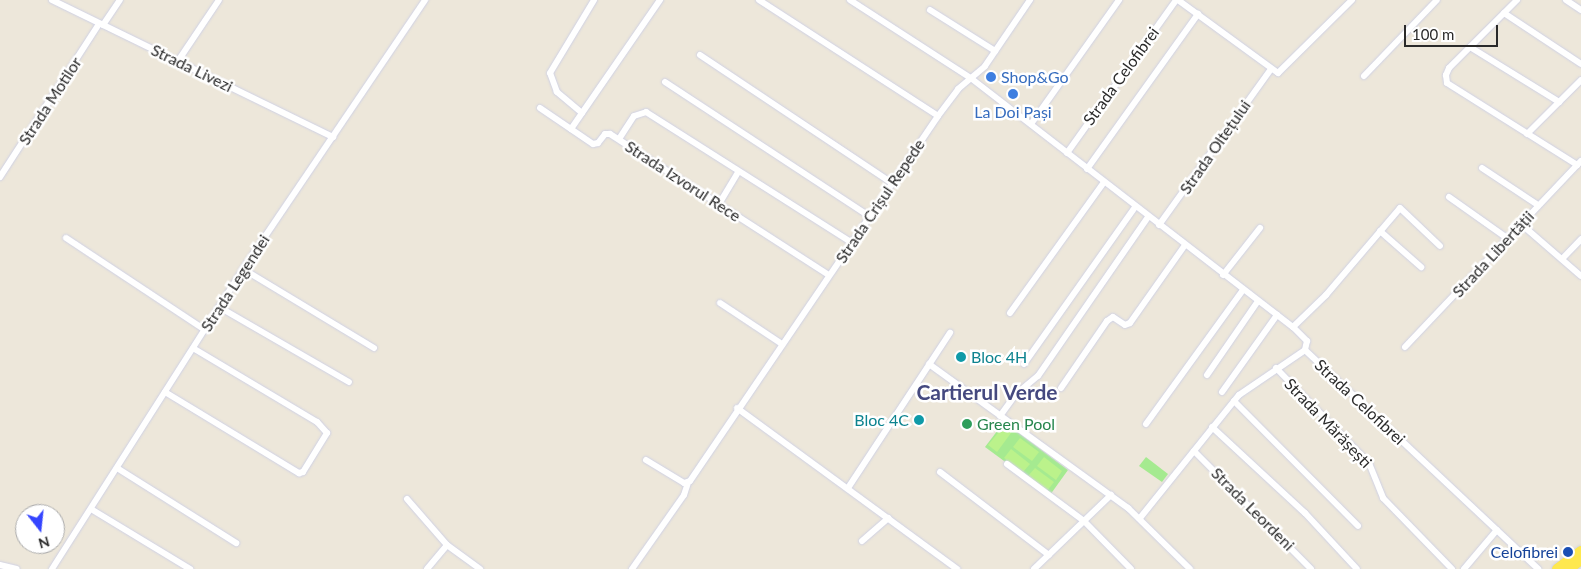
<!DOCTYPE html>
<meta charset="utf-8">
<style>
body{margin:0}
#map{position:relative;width:1581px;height:569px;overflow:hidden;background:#ede7da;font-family:Lato,sans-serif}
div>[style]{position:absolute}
.green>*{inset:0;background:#a5ea90}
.pitch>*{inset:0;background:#bbf28b}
.roads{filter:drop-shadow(0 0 1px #cfd1e4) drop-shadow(0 0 1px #cfd1e4)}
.street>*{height:6px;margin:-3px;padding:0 3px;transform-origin:3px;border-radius:3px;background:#fff}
.primary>*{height:10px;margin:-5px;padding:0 5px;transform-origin:5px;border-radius:5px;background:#fee84e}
.dots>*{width:14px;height:14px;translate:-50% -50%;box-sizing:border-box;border:2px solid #fff;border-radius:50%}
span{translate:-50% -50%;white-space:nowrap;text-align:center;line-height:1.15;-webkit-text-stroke:5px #fff;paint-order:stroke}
.street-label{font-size:16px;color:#2a2a2a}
.shop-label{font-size:16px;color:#366cbe}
.left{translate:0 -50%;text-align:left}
.culture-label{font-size:16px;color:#0d838f}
.right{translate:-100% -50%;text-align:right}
.leisure-label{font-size:16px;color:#27864d}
.transit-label{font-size:16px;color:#164399}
.district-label{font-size:21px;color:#45497f;font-weight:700}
.north{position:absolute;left:15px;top:504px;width:50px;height:50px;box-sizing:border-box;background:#fff;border:1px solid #aaa;border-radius:50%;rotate:164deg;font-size:14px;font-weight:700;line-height:20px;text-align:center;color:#2a2a2a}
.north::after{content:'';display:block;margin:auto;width:18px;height:22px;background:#3545ff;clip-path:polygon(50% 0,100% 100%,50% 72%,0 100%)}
.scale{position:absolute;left:1404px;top:25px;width:94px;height:22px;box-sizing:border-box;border:2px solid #2a2a2a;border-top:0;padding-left:6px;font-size:15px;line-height:18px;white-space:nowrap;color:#2a2a2a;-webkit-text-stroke:4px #fff;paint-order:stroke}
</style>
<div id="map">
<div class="green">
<i style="clip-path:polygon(1004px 422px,1068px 470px,1050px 495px,985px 447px)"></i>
<i style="clip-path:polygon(1146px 457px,1168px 474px,1162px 482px,1139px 466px)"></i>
</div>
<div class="pitch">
<i style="clip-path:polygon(1003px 427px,1011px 433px,997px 452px,988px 445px)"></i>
<i style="clip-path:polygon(1020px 438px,1039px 452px,1032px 461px,1013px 447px)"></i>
<i style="clip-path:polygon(1011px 449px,1030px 464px,1023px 472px,1004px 458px)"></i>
<i style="clip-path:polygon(1044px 457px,1062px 471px,1056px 480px,1037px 466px)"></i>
<i style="clip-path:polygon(1035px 468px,1054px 482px,1047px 491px,1028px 476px)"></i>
</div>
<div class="roads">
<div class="street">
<i style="left:52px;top:0;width:313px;rotate:26deg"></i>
<i style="left:759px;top:0;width:213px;rotate:32.9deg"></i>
<i style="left:850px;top:0;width:145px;rotate:32.9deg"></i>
<i style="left:972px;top:79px;width:406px;rotate:37.7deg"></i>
<i style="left:1293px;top:327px;width:20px;rotate:45deg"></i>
<i style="left:1307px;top:341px;width:9px;rotate:103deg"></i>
<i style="left:1178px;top:0;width:124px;rotate:36.1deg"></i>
<i style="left:1278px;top:73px;width:104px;rotate:-44.6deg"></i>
<i style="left:1517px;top:0;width:96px;rotate:135deg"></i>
<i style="left:1449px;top:68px;width:8px;rotate:113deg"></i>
<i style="left:1446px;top:75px;width:8px;rotate:83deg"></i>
<i style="left:1447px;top:83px;width:154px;rotate:32.2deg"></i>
<i style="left:1566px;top:0;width:18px;rotate:34deg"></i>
<i style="left:930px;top:10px;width:77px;rotate:32.2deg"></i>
<i style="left:1504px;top:13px;width:92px;rotate:33.5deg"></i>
<i style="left:103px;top:25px;width:30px;rotate:-56deg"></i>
<i style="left:1470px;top:47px;width:105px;rotate:31.7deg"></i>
<i style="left:700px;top:55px;width:231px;rotate:33.7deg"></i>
<i style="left:178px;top:61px;width:73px;rotate:-56.1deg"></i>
<i style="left:1364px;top:76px;width:105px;rotate:-46.2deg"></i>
<i style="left:665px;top:82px;width:244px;rotate:33.3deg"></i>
<i style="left:540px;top:108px;width:64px;rotate:34.2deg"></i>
<i style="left:593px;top:144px;width:5px;rotate:-11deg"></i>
<i style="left:598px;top:143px;width:11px;rotate:-52deg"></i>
<i style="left:605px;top:134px;width:5px"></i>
<i style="left:610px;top:134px;width:260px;rotate:32.8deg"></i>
<i style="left:582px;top:113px;width:33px;rotate:-140deg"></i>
<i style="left:557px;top:92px;width:20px;rotate:-110deg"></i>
<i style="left:550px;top:73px;width:85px;rotate:-58.9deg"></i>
<i style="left:1031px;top:124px;width:152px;rotate:-54.6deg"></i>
<i style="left:571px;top:129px;width:157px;rotate:-55.4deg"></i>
<i style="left:1527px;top:134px;width:76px;rotate:-45deg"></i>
<i style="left:619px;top:139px;width:27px;rotate:-57deg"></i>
<i style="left:634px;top:116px;width:13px;rotate:-18deg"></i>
<i style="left:646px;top:112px;width:243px;rotate:32.4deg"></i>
<i style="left:1067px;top:153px;width:188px;rotate:-54.5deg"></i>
<i style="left:1482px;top:168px;width:67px;rotate:33.5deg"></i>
<i style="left:1087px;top:169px;width:191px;rotate:-54.4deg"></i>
<i style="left:0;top:177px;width:182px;rotate:-57.1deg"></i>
<i style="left:1449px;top:197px;width:71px;rotate:35.3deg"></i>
<i style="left:719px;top:204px;width:37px;rotate:-59deg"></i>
<i style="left:1521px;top:224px;width:79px;rotate:40.9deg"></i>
<i style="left:1159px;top:225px;width:192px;rotate:-54.3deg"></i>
<i style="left:1380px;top:231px;width:55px;rotate:41.3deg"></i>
<i style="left:66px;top:238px;width:167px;rotate:33.5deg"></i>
<i style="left:1562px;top:259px;width:28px;rotate:-46deg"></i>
<i style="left:243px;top:269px;width:153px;rotate:31.1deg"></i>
<i style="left:1223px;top:275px;width:60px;rotate:-51.8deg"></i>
<i style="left:720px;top:303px;width:74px;rotate:33.5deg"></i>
<i style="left:219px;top:307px;width:150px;rotate:30deg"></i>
<i style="left:1010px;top:313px;width:161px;rotate:-54.3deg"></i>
<i style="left:1293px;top:327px;width:46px;rotate:-44.1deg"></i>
<i style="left:1326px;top:295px;width:114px;rotate:-49.6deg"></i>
<i style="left:1400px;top:208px;width:55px;rotate:43.5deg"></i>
<i style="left:1405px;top:347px;width:256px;rotate:-46.6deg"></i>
<i style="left:1305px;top:350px;width:320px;rotate:43.2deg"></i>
<i style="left:929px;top:364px;width:246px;rotate:35.9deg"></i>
<i style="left:1128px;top:508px;width:87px;rotate:44.5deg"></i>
<i style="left:1024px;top:364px;width:192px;rotate:-54.7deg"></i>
<i style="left:1276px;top:368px;width:133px;rotate:45.6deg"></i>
<i style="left:1369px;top:463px;width:38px;rotate:68deg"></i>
<i style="left:1383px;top:498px;width:99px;rotate:45.8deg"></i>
<i style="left:1207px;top:375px;width:90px;rotate:-55.4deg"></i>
<i style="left:1061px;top:388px;width:81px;rotate:-55.5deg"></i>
<i style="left:1107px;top:321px;width:7px;rotate:-34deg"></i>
<i style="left:1113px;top:317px;width:14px;rotate:34deg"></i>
<i style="left:1125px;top:325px;width:5px;rotate:-22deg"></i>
<i style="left:1130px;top:323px;width:95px;rotate:-54.8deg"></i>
<i style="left:165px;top:392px;width:157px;rotate:31.2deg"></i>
<i style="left:299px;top:473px;width:4px;rotate:-14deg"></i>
<i style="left:303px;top:472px;width:46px;rotate:-58.4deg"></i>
<i style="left:327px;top:433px;width:15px;rotate:-132deg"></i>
<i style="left:317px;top:422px;width:144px;rotate:-149.2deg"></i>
<i style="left:1222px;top:392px;width:95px;rotate:-54.5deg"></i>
<i style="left:1234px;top:401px;width:176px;rotate:45.2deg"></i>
<i style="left:737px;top:408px;width:273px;rotate:36.2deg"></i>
<i style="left:1000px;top:416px;width:26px;rotate:-54deg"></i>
<i style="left:1015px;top:395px;width:30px;rotate:-40deg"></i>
<i style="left:1038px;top:376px;width:193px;rotate:-55.3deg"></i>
<i style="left:1146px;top:424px;width:165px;rotate:-54.1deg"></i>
<i style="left:1212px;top:427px;width:127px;rotate:42.8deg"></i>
<i style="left:1305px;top:513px;width:76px;rotate:47.1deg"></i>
<i style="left:1194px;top:451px;width:166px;rotate:45.2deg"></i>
<i style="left:646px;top:460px;width:44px;rotate:31.2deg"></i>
<i style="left:684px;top:483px;width:6px;rotate:-18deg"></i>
<i style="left:690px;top:481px;width:441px;rotate:-55.8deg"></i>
<i style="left:938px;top:116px;width:34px;rotate:-53deg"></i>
<i style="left:958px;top:89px;width:35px;rotate:-40deg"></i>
<i style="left:985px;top:66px;width:80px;rotate:-55.7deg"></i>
<i style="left:1007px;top:464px;width:96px;rotate:36.5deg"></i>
<i style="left:1084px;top:521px;width:67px;rotate:45.6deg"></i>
<i style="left:117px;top:468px;width:141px;rotate:32.2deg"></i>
<i style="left:940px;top:472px;width:137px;rotate:37.3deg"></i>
<i style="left:848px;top:488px;width:186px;rotate:-56.7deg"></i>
<i style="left:407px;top:499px;width:61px;rotate:49deg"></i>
<i style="left:447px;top:545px;width:41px;rotate:36deg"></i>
<i style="left:91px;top:509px;width:116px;rotate:31.2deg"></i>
<i style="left:1140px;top:518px;width:158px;rotate:-51.2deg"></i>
<i style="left:1239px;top:395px;width:80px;rotate:-34.3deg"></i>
<i style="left:862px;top:541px;width:35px;rotate:-41deg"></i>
<i style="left:0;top:565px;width:17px;rotate:13deg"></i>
<i style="left:52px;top:569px;width:356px;rotate:-57.5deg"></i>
<i style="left:243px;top:269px;width:325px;rotate:-55.9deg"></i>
<i style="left:427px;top:569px;width:31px;rotate:-50deg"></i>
<i style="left:632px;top:569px;width:90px;rotate:-54.9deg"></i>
<i style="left:684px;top:495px;width:13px;rotate:-72deg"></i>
<i style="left:1034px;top:569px;width:107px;rotate:-43.9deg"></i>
<i style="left:1464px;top:569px;width:51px;rotate:-49.8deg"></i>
</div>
<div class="primary">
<i style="left:1557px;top:569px;width:30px;rotate:-37deg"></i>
<i style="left:1569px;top:569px;width:15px;rotate:-37deg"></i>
</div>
</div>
<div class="dots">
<i style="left:991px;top:77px;background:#3f7fe0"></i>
<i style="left:1013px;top:94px;background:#3f7fe0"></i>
<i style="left:961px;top:357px;background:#0f9aa8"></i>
<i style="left:919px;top:420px;background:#0f9aa8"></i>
<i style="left:967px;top:424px;background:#2e9e5b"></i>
<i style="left:1568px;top:552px;background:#1a4fb4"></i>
</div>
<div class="street-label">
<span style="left:192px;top:68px;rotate:26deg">Strada Livezi</span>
<span style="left:1121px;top:76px;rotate:-54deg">Strada Celofibrei</span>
<span style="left:50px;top:101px;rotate:-57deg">Strada Motilor</span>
<span style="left:1215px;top:147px;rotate:-55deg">Strada Oltețului</span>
<span style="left:683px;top:181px;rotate:33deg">Strada Izvorul Rece</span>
<span style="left:880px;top:201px;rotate:-56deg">Strada Crișul Repede</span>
<span style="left:1493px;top:254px;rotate:-47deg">Strada Libertății</span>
<span style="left:235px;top:283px;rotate:-57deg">Strada Legendei</span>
<span style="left:1360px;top:402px;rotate:43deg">Strada Celofibrei</span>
<span style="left:1328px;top:423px;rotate:46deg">Strada Mărășești</span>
<span style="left:1253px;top:509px;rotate:45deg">Strada Leordeni</span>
</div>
<div class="shop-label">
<span class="left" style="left:1001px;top:77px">Shop&amp;Go</span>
<span style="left:1013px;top:112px">La Doi Pași</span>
</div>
<div class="culture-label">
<span class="left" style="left:971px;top:357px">Bloc 4H</span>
<span class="right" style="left:909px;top:420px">Bloc 4C</span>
</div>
<div class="leisure-label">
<span class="left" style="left:977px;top:424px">Green Pool</span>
</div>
<div class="transit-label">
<span class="right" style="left:1558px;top:552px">Celofibrei</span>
</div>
<div class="district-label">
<span style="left:987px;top:392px">Cartierul Verde</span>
</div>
<div class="north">N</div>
<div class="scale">100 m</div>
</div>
